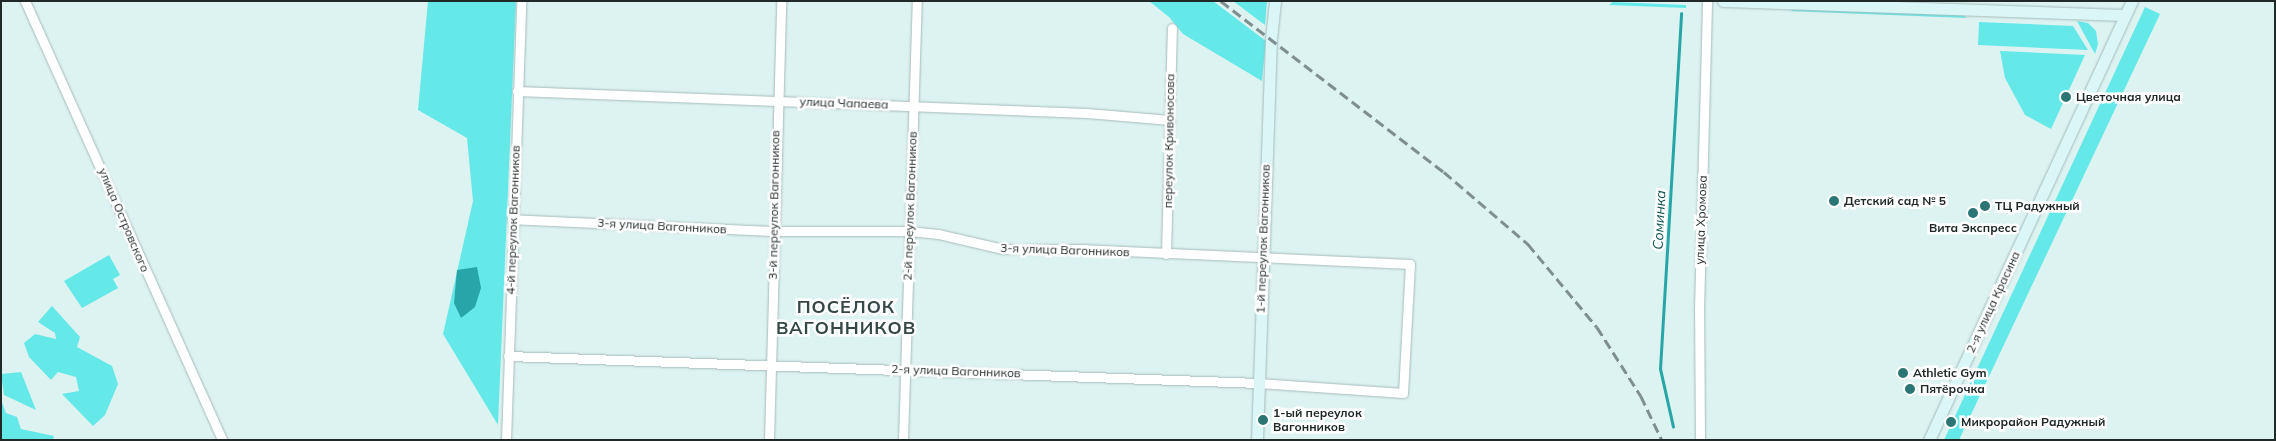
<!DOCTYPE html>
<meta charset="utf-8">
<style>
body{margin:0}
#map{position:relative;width:2276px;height:441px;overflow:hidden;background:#ddf3f2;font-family:Mulish,sans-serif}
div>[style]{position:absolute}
.green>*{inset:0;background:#65e8e8}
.water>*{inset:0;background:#28a5a6}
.stream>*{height:2.5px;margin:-1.25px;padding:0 1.25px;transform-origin:1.25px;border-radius:1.25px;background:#28a5a6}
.roads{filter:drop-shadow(0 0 1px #a6bbba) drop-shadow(0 0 1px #a6bbba)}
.street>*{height:9px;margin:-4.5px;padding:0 4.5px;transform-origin:4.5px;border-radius:4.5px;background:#fff}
.secondary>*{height:11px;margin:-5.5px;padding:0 5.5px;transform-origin:5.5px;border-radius:5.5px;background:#daf6f6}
.rail>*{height:2.5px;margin-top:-1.25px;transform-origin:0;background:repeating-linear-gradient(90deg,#7f8e8e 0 10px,transparent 0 15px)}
.dots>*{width:14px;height:14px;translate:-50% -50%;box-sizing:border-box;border:2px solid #fff;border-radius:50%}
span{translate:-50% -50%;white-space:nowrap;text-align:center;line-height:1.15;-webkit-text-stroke:5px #fff;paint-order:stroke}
.poi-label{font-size:12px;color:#202828;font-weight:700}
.left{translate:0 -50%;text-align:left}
.street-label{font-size:12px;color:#202828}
.water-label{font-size:14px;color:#0f5353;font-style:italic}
.district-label{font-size:18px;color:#354747;font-weight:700;letter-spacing:1px}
.frame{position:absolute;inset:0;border:2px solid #202828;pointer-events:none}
</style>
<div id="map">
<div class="green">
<i style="clip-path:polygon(428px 1px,516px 1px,498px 425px,443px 334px,473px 201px,467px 138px,418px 110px)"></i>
<i style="clip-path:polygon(1149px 1px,1213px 1px,1266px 41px,1262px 81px,1183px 34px,1169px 17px)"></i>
<i style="clip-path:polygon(1233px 1px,1267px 1px,1265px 25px)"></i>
<i style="clip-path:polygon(1613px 2px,1686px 5px,1686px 8px,1609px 5px)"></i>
<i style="clip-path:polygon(2145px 7px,2160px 14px,1959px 440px,1944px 440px)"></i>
<i style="clip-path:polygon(1794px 9px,1962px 14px,1967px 18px,1790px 11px)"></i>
<i style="clip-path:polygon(2077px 21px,2088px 23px,2096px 31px,2098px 44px,2095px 54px)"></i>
<i style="clip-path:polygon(1979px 22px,2073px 26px,2088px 50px,1978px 45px)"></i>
<i style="clip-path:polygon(2000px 51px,2085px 55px,2051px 129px,2025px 115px,2005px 78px)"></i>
<i style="clip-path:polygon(109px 255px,120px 275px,113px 279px,118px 288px,82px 308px,64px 281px)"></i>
<i style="clip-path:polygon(52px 306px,80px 337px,77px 347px,112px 366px,118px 384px,105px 415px,93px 426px,62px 394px,79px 391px,76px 377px,58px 372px,51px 380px,29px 357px,24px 343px,35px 334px,56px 339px,55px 333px,38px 322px)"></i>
<i style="clip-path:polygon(21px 372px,36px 410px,4px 395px,1px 374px)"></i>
<i style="clip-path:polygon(1px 400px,6px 413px,17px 417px,21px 429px,54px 436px,53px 440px,1px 440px)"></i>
</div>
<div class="water">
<i style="clip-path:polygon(477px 267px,481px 288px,475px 307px,461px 318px,454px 303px,457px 270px)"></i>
</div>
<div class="stream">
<i style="left:1673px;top:427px;width:59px;rotate:-102.6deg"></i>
<i style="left:1660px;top:369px;width:356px;rotate:-86.6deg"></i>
</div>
<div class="roads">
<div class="street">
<i style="left:25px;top:1px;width:481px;rotate:65.8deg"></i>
<i style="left:517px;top:91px;width:570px;rotate:2.21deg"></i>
<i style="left:1087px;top:113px;width:83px;rotate:4.8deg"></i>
<i style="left:1166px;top:254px;width:226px;rotate:-88.5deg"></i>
<i style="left:508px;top:356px;width:751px;rotate:2.06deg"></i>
<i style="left:1259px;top:383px;width:144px;rotate:4deg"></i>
<i style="left:1403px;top:393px;width:129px;rotate:-86.9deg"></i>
<i style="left:1410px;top:264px;width:325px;rotate:-177.4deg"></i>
<i style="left:1085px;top:249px;width:82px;rotate:180deg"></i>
<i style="left:1003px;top:249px;width:67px;rotate:-167deg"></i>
<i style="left:938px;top:234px;width:30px;rotate:-174deg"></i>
<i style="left:908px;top:231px;width:135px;rotate:180deg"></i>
<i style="left:773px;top:231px;width:261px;rotate:-177.4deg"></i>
<i style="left:506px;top:440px;width:439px;rotate:-88deg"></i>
<i style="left:769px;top:440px;width:439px;rotate:-88.4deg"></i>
<i style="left:903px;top:440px;width:439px;rotate:-88.2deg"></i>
<i style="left:1700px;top:440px;width:130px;rotate:-90.4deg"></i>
<i style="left:1699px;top:310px;width:309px;rotate:-88.5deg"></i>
</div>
<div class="secondary">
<i style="left:1723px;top:1px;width:402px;rotate:2deg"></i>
<i style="left:1257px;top:440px;width:401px;rotate:-88deg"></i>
<i style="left:1271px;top:39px;width:38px;rotate:-84deg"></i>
<i style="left:1929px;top:440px;width:484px;rotate:-65.2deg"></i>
</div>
</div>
<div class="rail">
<i style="left:1221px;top:1px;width:281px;rotate:37.5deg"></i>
<i style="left:1444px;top:172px;width:111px;rotate:40.6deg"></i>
<i style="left:1528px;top:244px;width:108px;rotate:50.3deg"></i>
<i style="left:1597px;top:327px;width:82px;rotate:57.5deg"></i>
<i style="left:1641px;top:396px;width:49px;rotate:64.5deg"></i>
</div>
<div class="dots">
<i style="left:2066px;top:97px;background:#2b7575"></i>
<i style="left:1834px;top:201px;background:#2b7575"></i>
<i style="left:1985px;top:206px;background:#2b7575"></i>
<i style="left:1973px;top:213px;background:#2b7575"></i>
<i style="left:1903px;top:373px;background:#2b7575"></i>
<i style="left:1910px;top:389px;background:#2b7575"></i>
<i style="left:1263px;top:420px;background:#2b7575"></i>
<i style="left:1951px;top:422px;background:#2b7575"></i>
</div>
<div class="poi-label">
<span class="left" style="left:2076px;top:97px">Цветочная улица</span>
<span class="left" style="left:1844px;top:201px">Детский сад № 5</span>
<span class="left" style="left:1995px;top:206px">ТЦ Радужный</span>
<span style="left:1973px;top:228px">Вита Экспресс</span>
<span class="left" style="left:1913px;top:373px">Athletic Gym</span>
<span class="left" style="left:1920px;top:389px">Пятёрочка</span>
<span class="left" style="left:1273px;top:420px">1-ый переулок<br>Вагонников</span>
<span class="left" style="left:1961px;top:422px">Микрорайон Радужный</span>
</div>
<div class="street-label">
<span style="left:844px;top:103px;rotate:2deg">улица Чапаева</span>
<span style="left:1169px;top:141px;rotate:-89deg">переулок Кривоносова</span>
<span style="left:774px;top:205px;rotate:-89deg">3-й переулок Вагонников</span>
<span style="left:910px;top:206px;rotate:-88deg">2-й переулок Вагонников</span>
<span style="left:124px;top:220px;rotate:67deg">улица Островского</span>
<span style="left:513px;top:220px;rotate:-88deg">4-й переулок Вагонников</span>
<span style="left:1701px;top:220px;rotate:-88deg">улица Хромова</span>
<span style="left:662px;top:226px;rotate:3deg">3-я улица Вагонников</span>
<span style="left:1263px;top:239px;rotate:-88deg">1-й переулок Вагонников</span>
<span style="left:1065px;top:250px;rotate:2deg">3-я улица Вагонников</span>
<span style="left:1993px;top:302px;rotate:-65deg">2-я улица Красина</span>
<span style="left:956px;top:371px;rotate:2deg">2-я улица Вагонников</span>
</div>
<div class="water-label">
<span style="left:1659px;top:220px;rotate:-87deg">Соминка</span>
</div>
<div class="district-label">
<span style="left:846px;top:318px">ПОСЁЛОК<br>ВАГОННИКОВ</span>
</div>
<div class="frame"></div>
</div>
